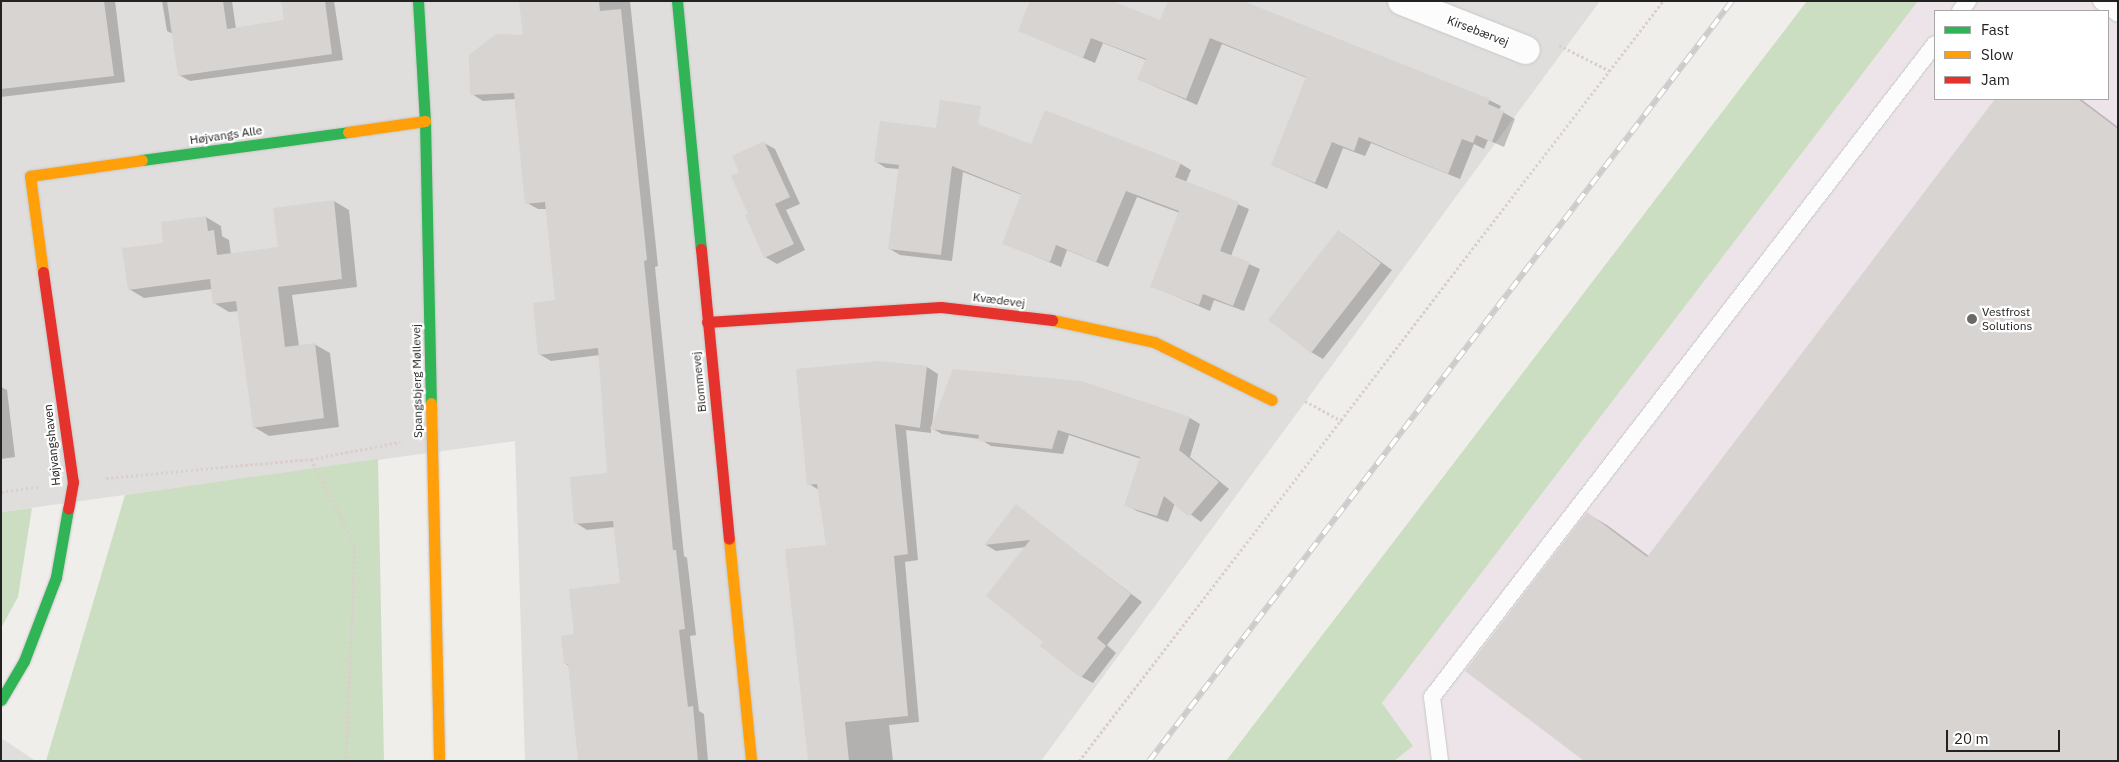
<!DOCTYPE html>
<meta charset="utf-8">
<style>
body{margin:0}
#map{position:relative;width:2119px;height:762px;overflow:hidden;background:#f0eeeb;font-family:"IBM Plex Sans",sans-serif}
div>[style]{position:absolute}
.residential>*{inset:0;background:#dfdedc}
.industrial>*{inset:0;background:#ede4e9}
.forest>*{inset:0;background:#cbdec1}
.shadow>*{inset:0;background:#0003}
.building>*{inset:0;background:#d7d4d2}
.path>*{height:3px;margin-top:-1.5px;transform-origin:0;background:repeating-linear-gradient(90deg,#dccecd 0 2.5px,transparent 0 5px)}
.roads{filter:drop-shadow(0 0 1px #c9c8c7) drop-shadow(0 0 1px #c9c8c7)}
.lane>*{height:16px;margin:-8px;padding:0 8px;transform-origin:8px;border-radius:8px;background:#fdfcfc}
.street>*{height:28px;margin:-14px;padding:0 14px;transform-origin:14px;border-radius:14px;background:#fdfcfc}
.fast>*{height:11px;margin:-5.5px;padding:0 5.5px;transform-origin:5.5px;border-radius:5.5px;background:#30b455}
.slow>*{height:11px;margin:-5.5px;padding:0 5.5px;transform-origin:5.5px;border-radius:5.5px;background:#ff9f0a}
.jam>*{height:11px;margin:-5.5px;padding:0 5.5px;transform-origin:5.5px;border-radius:5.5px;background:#e5322d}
.rail>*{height:5.5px;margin-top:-2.75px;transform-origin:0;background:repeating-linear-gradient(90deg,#fff 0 11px,#ccc 0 22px);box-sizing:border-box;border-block:1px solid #ccc}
.dots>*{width:14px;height:14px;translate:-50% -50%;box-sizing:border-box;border:2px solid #fff;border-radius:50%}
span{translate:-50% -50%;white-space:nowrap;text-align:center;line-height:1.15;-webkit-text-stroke:4.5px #fff;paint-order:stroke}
.street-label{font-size:12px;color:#222}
.poi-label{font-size:12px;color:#222}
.left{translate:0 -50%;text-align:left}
.frame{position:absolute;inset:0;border:2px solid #222;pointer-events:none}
.legend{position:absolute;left:1934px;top:10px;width:175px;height:90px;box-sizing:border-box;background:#fff;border:1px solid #a7a7a7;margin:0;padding:6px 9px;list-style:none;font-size:15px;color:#222}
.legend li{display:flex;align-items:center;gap:10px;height:25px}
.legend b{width:25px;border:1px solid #a7a7a7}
.scale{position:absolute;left:1946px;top:730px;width:114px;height:22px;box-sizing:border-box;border:2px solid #222;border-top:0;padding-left:6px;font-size:15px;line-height:18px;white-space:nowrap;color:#222;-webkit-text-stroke:4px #fff;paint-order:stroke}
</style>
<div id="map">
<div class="residential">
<i style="clip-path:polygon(1px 1px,1600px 1px,1041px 761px,525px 761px,515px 441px,1px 512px)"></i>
<i style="clip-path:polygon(1px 738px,36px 761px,1px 761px)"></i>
</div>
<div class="industrial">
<i style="clip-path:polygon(evenodd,1918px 1px,2118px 1px,2118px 761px,1394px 761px,1413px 746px,1382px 703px,1918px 1px,1935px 11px,2108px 11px,2108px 99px,1935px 99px,1935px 11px)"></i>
</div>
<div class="forest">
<i style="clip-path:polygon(1807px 1px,1918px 1px,1382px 703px,1413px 746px,1394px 761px,1226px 761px)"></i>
<i style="clip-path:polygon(378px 459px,384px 761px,46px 761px,125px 495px)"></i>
<i style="clip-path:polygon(32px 508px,18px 597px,1px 628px,1px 512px)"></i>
</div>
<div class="shadow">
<i style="clip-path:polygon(1px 1px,115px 1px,125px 82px,1px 97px)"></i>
<i style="clip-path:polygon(162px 1px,232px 1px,236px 29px,285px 21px,282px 1px,334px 1px,343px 60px,190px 81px,179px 75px,173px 34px,167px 31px)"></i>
<i style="clip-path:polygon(521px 1px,630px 1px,658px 266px,655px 267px,684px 556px,687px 558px,696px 635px,690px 636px,699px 711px,704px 714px,708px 761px,579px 761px,569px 666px,565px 663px,575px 635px,621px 584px,615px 527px,587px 530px,576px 523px,608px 474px,600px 355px,551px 361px,539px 354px,556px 301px,547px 209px,538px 209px,527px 203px,515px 99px,483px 101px,472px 94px,524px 36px)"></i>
<i style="clip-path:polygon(1161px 22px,1489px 100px,1501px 106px,1499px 110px,1515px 119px,1504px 147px,1488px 140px,1484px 149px,1474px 144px,1460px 179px,1371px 143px,1365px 156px,1343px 148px,1327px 189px,1272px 165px,1307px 78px,1222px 44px,1197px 105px,1138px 79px,1146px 60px,1103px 43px,1095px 63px,1020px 31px)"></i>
<i style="clip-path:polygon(1996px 99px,2081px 99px,2118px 127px,2118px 761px,1586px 761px,1588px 514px,1607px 525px,1649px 556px)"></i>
<i style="clip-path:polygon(764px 143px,775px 149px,800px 204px,786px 210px,805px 250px,777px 264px,765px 257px,750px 214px)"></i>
<i style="clip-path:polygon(1032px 146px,1181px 164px,1191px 170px,1186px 182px,1249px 209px,1231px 256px,1260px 269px,1244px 311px,1214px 300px,1210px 311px,1152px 286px,1180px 213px,1137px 197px,1108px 267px,1067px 250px,1061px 267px,1003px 243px,1022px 195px,963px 172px,952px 261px,900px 255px,890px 249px,900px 169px,886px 168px,875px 161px)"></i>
<i style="clip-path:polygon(334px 201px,349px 210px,357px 287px,292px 295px,299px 346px,314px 344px,330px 353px,339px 427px,269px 436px,254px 427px,239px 311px,229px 312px,214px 303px,212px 289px,144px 298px,129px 289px,165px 244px,206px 217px,221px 226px,222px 236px,229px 240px,231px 255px,280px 248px)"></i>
<i style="clip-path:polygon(1339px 231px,1392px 270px,1323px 359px,1311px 352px)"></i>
<i style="clip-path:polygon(878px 362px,927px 367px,938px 374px,932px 426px,1081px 383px,1190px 418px,1200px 424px,1190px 457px,1229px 489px,1201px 522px,1175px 503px,1168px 522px,1137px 511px,1126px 505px,1141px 459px,1069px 435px,1063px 454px,991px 446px,980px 439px,942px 434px,931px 428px,931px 433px,906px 430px,918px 560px,905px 562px,919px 722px,889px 725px,893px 761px,809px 761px,827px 546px,819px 490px,809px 484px)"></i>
<i style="clip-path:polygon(1px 387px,7px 390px,15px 457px,1px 459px)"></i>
<i style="clip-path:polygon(1016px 506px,1142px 602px,1107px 645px,1116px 653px,1093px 683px,1082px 677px,1045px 642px,1026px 547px,996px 551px,986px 545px)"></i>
</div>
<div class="building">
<i style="clip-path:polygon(1px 1px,104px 1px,114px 76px,1px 89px)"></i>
<i style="clip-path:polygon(167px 1px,223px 1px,227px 29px,284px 20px,281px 1px,325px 1px,332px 54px,178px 76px)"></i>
<i style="clip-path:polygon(519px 1px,599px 1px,600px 11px,621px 9px,647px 260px,644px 261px,673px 550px,676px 550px,685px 629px,679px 630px,688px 707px,693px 706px,698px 761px,578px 761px,568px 664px,564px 664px,561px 636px,574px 634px,569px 589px,620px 583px,613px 521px,574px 524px,570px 477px,607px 473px,598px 348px,538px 355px,533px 303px,555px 300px,545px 202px,525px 204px,514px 93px,470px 95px,469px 55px,496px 34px,523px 35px)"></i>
<i style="clip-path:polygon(1030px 1px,1112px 1px,1160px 20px,1168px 1px,1243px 1px,1490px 99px,1488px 104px,1504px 111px,1492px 142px,1476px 135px,1473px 143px,1462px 139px,1448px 174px,1359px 137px,1354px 151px,1332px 142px,1315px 183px,1271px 165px,1306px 77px,1210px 38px,1186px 99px,1137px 79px,1146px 59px,1091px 38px,1083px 58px,1018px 31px)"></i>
<i style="clip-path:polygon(1995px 99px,2078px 99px,2118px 129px,2118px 761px,1584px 761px,1465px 671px,1587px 512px,1647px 557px)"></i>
<i style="clip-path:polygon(940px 100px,981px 106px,978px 124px,1031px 144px,1045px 110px,1181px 163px,1175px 177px,1239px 202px,1220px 251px,1250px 262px,1233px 306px,1203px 294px,1199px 305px,1150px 287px,1179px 211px,1126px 191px,1096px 262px,1056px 245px,1050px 262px,1002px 244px,1021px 194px,952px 166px,941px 255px,888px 249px,899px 165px,874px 162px,880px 121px,936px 128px)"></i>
<i style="clip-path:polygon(764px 141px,790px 197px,775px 204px,794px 244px,764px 258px,745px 215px,748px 214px,731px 176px,739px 172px,732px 156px)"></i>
<i style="clip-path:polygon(334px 200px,342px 279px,278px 287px,285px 347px,315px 343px,324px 418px,253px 428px,236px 301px,213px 304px,210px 279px,128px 290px,122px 248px,163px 243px,161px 222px,206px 216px,208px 231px,214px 230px,217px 255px,278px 247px,273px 208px)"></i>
<i style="clip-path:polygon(1338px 230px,1381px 263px,1311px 353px,1268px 320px)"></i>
<i style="clip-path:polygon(878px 361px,927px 366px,920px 428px,895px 424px,908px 554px,894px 556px,908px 716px,845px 722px,849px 761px,808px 761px,785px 549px,826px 545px,817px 484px,807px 485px,796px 369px)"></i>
<i style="clip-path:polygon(953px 369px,1081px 381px,1190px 417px,1179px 450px,1219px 482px,1189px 517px,1164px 496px,1157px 516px,1124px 506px,1140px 457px,1058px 430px,1052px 449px,978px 441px,979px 435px,930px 429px)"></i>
<i style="clip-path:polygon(1016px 504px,1131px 594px,1097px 638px,1106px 646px,1081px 678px,1040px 646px,1043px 642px,986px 596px,1030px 540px,984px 545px)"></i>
</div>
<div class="path">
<i style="left:1559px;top:45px;width:57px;rotate:27deg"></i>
<i style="left:1305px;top:401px;width:42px;rotate:28.4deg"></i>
<i style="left:311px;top:459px;width:97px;rotate:63.2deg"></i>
<i style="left:355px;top:546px;width:215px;rotate:92.4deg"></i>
<i style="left:106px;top:478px;width:206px;rotate:-5.3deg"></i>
<i style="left:311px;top:459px;width:91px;rotate:-10.8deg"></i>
<i style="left:1px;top:492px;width:37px;rotate:-8deg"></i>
<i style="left:1079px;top:761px;width:958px;rotate:-52.46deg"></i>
</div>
<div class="roads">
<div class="lane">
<i style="left:2101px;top:1px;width:21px;rotate:37deg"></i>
<i style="left:1960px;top:11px;width:13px;rotate:-51deg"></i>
<i style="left:1440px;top:761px;width:64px;rotate:-97.1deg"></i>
<i style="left:1432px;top:697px;width:824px;rotate:-52.39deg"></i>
</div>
<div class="street">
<i style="left:1402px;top:1px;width:133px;rotate:21.6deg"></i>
</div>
<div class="fast">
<i style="left:418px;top:1px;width:120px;rotate:86.7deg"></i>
<i style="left:425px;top:121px;width:282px;rotate:88.8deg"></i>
<i style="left:677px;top:1px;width:249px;rotate:84.5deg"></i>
<i style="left:142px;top:160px;width:208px;rotate:-7.7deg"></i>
<i style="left:1px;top:700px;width:45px;rotate:-59.5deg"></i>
<i style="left:24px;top:661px;width:90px;rotate:-69.1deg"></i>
<i style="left:56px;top:577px;width:69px;rotate:-80deg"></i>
</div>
<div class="slow">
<i style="left:348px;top:132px;width:78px;rotate:-8.1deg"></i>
<i style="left:43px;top:272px;width:97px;rotate:-97.7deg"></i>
<i style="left:30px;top:176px;width:113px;rotate:-8.1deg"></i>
<i style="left:1052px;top:320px;width:104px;rotate:12.2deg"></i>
<i style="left:1154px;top:342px;width:131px;rotate:26.2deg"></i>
<i style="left:431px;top:403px;width:358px;rotate:88.7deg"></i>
<i style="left:729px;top:539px;width:223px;rotate:84.3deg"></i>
</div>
<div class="jam">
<i style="left:701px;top:249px;width:291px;rotate:84.5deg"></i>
<i style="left:43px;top:272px;width:212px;rotate:81.9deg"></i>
<i style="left:73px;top:482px;width:27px;rotate:100deg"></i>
<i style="left:707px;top:322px;width:234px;rotate:-3.7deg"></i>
<i style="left:941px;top:307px;width:112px;rotate:6.7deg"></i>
</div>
</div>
<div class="rail">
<i style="left:1149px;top:761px;width:958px;rotate:-52.51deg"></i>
</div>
<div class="dots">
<i style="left:1972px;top:319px;background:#6a6968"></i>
</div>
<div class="street-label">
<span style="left:1478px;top:31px;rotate:21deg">Kirsebærvej</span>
<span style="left:226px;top:135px;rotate:-8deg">Højvangs Alle</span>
<span style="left:999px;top:300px;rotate:7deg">Kvædevej</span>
<span style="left:417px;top:381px;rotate:-91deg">Spangsbjerg Møllevej</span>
<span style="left:699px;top:382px;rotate:-96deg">Blommevej</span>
<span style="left:52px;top:445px;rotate:-96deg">Højvangshaven</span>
</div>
<div class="poi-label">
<span class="left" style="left:1982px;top:319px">Vestfrost<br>Solutions</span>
</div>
<div class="frame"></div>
<ul class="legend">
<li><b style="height:6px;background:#30b455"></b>Fast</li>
<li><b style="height:6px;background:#ff9f0a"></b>Slow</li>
<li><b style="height:6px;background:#e5322d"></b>Jam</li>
</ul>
<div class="scale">20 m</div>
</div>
